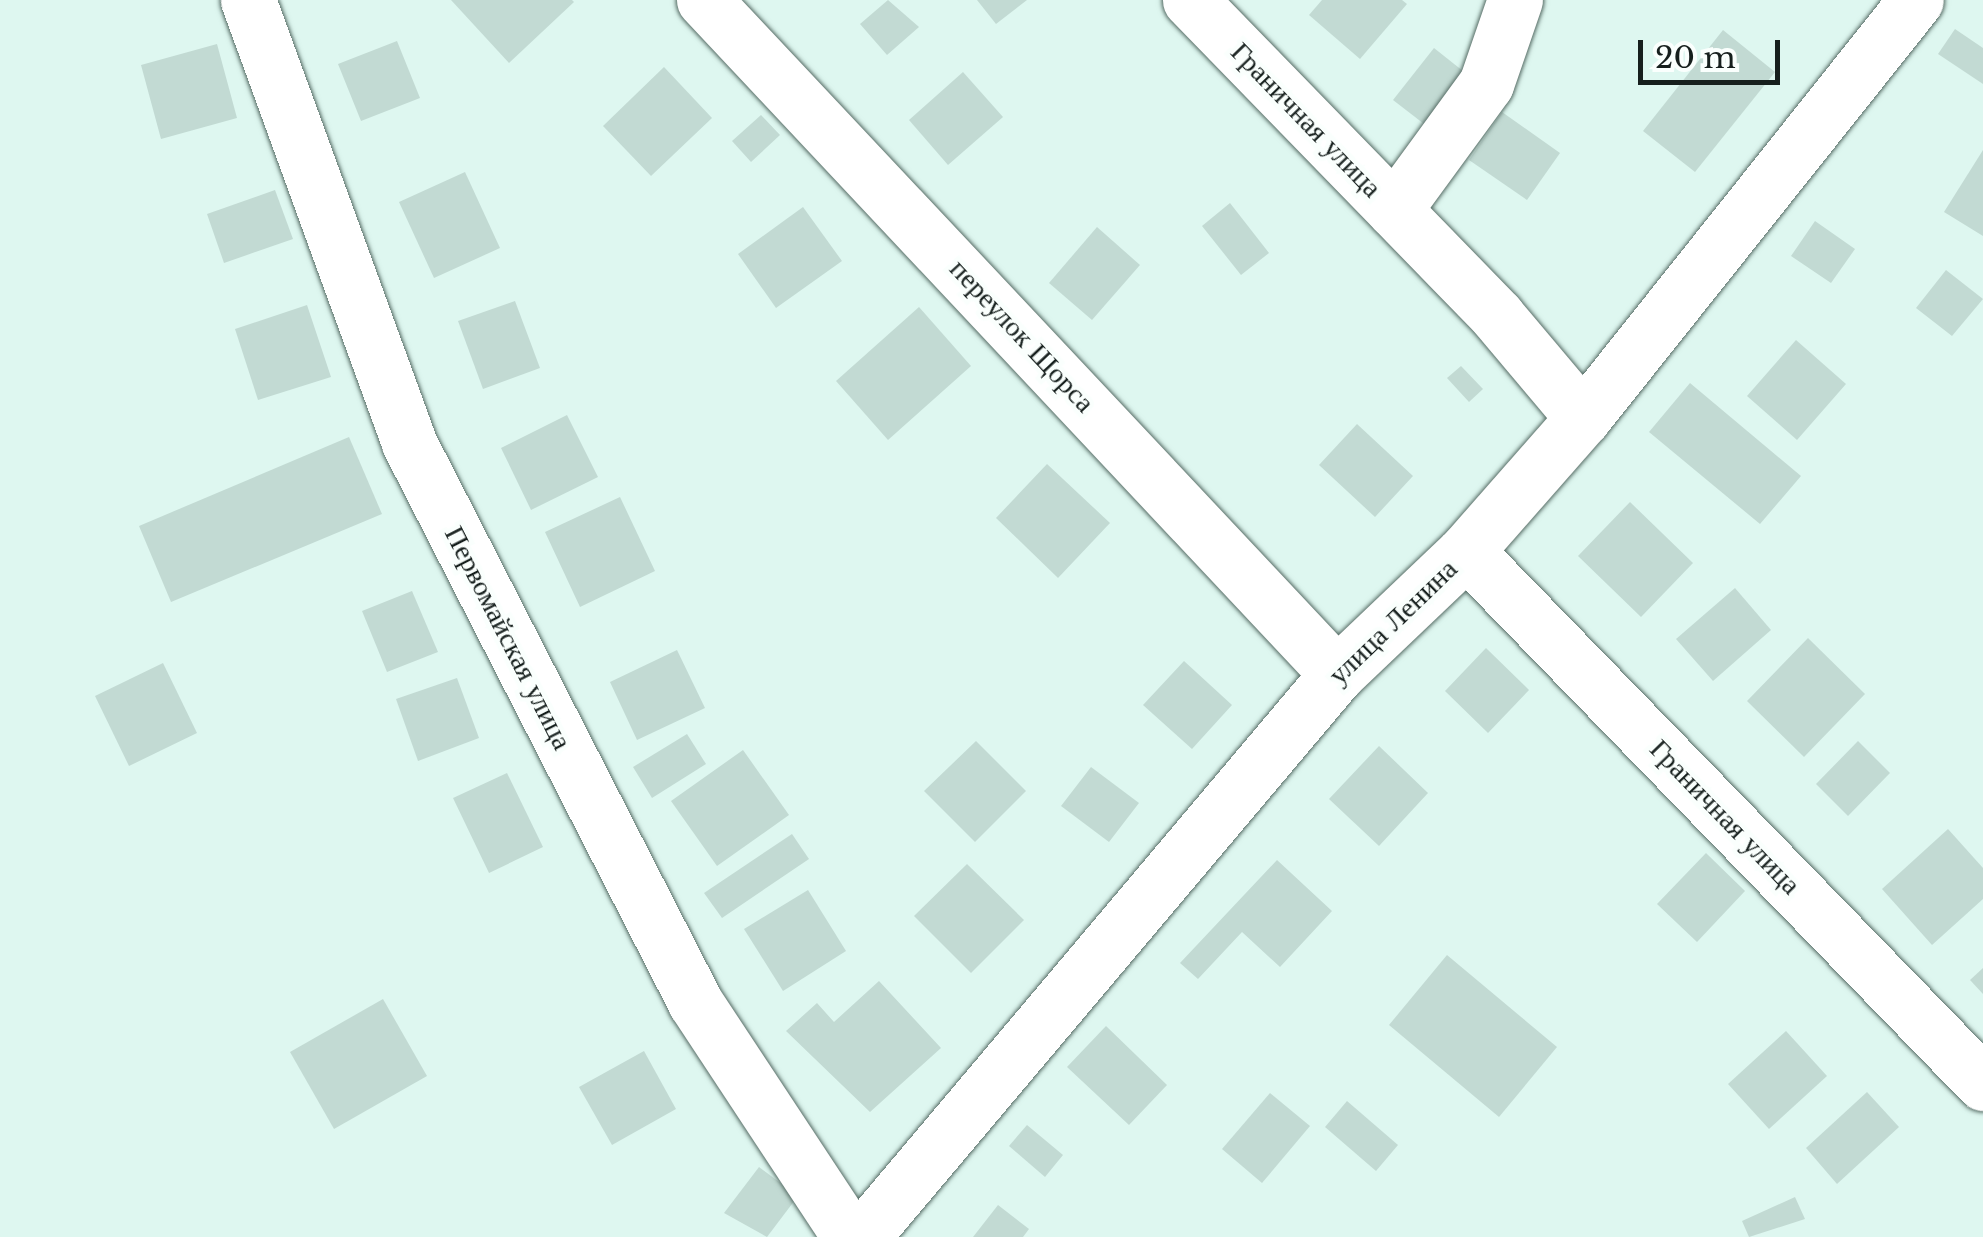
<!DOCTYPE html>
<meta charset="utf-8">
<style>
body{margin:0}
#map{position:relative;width:1983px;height:1237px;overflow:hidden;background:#def7f0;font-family:"Libre Baskerville",serif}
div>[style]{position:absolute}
.building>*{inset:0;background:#c2dad3}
.roads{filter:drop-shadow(0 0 2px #566c65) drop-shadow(0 0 2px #566c65)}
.minor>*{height:55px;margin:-27.5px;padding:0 27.5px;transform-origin:27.5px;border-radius:27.5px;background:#fff}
span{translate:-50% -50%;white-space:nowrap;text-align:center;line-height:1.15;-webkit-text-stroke:9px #fafffd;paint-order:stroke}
.street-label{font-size:28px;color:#161f1d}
.scale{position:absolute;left:1638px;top:40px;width:142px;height:45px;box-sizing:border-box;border:5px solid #161f1d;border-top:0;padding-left:12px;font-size:30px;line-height:35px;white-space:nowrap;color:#161f1d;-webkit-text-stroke:8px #fafffd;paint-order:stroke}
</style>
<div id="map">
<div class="building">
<i style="clip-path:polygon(451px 0,572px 0,574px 2px,509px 63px)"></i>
<i style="clip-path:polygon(888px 0,919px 27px,887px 55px,860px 24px)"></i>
<i style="clip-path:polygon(977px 0,1027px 0,996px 24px)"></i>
<i style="clip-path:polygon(1322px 0,1402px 0,1407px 4px,1360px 59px,1309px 15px)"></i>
<i style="clip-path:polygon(1955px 29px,1983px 48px,1983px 84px,1938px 54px)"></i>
<i style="clip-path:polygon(1723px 30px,1775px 72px,1695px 172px,1643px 131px)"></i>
<i style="clip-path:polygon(397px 41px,420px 98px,361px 121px,338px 64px)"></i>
<i style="clip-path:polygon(217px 44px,237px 118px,161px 139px,141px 65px)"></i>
<i style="clip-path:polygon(1434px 48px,1468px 75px,1428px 127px,1393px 100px)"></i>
<i style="clip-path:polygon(664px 67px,712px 118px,651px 176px,603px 126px)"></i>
<i style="clip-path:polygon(963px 72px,1003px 117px,948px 165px,909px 120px)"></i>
<i style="clip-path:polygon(1502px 112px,1560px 153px,1527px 200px,1469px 160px)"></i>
<i style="clip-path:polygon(761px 115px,780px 135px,751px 162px,732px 141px)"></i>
<i style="clip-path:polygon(1983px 150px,1983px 236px,1944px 212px)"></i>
<i style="clip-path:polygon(465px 172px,500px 248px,434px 278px,399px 202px)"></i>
<i style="clip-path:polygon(275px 190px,293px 239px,224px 263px,207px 214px)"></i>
<i style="clip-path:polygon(1230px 203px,1269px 253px,1241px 275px,1202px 226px)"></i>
<i style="clip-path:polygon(803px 207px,842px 261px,776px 308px,738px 254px)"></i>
<i style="clip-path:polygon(1815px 221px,1855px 249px,1831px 283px,1791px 256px)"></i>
<i style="clip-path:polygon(1097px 227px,1140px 265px,1092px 320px,1049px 283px)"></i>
<i style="clip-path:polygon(1946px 270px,1983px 299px,1952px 336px,1916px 308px)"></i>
<i style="clip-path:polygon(515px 301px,540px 368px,483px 389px,458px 321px)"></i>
<i style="clip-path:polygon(307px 305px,331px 377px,258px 400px,235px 329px)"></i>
<i style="clip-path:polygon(919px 307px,971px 366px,888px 440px,836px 381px)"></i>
<i style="clip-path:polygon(1796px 340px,1846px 384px,1797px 440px,1747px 396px)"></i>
<i style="clip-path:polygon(1461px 366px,1483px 389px,1469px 402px,1447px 378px)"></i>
<i style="clip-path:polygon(1690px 383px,1801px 476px,1760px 524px,1649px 432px)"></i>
<i style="clip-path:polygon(567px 415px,598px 477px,531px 510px,501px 448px)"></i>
<i style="clip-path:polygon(1357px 424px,1413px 476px,1375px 517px,1319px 465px)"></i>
<i style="clip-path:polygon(349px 437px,382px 514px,171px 602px,139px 526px)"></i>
<i style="clip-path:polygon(1047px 464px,1110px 523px,1058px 578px,996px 518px)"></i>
<i style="clip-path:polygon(620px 497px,655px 571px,580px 607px,545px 532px)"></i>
<i style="clip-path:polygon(1630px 502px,1693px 563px,1641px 617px,1578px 556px)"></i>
<i style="clip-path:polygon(1735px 588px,1771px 630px,1713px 681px,1676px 639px)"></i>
<i style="clip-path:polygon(412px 591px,438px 652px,387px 672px,362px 611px)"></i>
<i style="clip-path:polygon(1808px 638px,1865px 694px,1804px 757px,1747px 701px)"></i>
<i style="clip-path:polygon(1486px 648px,1529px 690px,1488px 733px,1445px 691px)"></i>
<i style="clip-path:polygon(677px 650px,705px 708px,637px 740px,610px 682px)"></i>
<i style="clip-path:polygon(1184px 661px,1232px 705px,1192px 749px,1143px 705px)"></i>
<i style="clip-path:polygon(163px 663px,197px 733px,129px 766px,95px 696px)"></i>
<i style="clip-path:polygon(457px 678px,479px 738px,418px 761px,396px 699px)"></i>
<i style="clip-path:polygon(687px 734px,706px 764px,652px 798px,633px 767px)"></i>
<i style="clip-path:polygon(976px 741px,1026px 791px,975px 842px,924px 791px)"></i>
<i style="clip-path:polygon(1858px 741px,1890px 773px,1848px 816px,1816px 784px)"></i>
<i style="clip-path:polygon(1379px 746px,1428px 793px,1379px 846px,1329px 799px)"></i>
<i style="clip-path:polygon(743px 750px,789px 815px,717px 866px,671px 801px)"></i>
<i style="clip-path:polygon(1091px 767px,1139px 803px,1109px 842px,1061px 806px)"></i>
<i style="clip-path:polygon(507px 773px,543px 847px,489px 873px,453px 798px)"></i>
<i style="clip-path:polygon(1948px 829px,1983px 868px,1983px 899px,1932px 945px,1882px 889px)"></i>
<i style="clip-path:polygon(792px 834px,809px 859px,722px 918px,704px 893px)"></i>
<i style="clip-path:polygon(1706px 853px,1745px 891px,1697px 942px,1657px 904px)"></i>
<i style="clip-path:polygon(1277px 860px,1332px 911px,1280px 967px,1242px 932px,1198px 979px,1180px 963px)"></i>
<i style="clip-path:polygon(967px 864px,1024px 920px,971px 973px,914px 916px)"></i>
<i style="clip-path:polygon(808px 890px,846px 951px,783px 991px,744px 929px)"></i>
<i style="clip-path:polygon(1447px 955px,1557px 1047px,1499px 1117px,1389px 1025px)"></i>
<i style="clip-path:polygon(1983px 968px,1983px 994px,1970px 980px)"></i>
<i style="clip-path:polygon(879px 981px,941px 1048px,870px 1112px,786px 1031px,817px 1003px,834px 1022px)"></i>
<i style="clip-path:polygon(383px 999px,427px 1076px,334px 1129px,290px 1052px)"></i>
<i style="clip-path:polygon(1106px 1026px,1167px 1085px,1129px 1125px,1067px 1067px)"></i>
<i style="clip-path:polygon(1786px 1031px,1827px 1076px,1769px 1129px,1728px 1084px)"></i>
<i style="clip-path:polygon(644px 1051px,676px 1109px,612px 1145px,579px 1087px)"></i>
<i style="clip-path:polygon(1867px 1092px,1899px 1127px,1837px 1184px,1806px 1148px)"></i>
<i style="clip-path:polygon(1270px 1093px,1310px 1126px,1262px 1183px,1222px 1149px)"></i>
<i style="clip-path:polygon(1347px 1101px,1398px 1145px,1376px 1171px,1325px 1127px)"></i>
<i style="clip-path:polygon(1027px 1125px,1063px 1155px,1045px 1177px,1009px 1146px)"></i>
<i style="clip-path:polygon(759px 1167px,798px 1196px,767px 1237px,724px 1213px)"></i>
<i style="clip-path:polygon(1795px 1197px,1805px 1219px,1749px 1237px,1742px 1221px)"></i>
<i style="clip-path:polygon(998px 1205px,1029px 1229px,1023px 1237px,973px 1237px)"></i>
</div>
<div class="roads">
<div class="minor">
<i style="left:248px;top:0;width:471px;rotate:70deg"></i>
<i style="left:409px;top:443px;width:628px;rotate:62.9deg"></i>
<i style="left:695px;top:1002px;width:282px;rotate:56.6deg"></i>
<i style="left:704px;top:0;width:925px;rotate:46.8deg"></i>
<i style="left:1190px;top:0;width:441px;rotate:45.8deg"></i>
<i style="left:1497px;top:316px;width:133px;rotate:49.9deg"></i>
<i style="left:1394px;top:210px;width:156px;rotate:-53.9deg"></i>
<i style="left:1486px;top:84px;width:89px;rotate:-71deg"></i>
<i style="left:1466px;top:551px;width:742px;rotate:45.82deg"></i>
<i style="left:862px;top:1237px;width:737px;rotate:-49.85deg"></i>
<i style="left:1337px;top:674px;width:178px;rotate:-43.6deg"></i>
<i style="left:1466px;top:551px;width:177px;rotate:-48.7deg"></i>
<i style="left:1583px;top:418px;width:534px;rotate:-51.46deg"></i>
</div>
</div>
<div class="street-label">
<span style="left:1306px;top:120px;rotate:46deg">Граничная улица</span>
<span style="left:1022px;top:336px;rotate:47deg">переулок Щорса</span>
<span style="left:1393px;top:622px;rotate:-44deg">улица Ленина</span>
<span style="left:508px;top:638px;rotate:63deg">Первомайская улица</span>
<span style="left:1725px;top:817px;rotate:46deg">Граничная улица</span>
</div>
<div class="scale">20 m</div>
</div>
